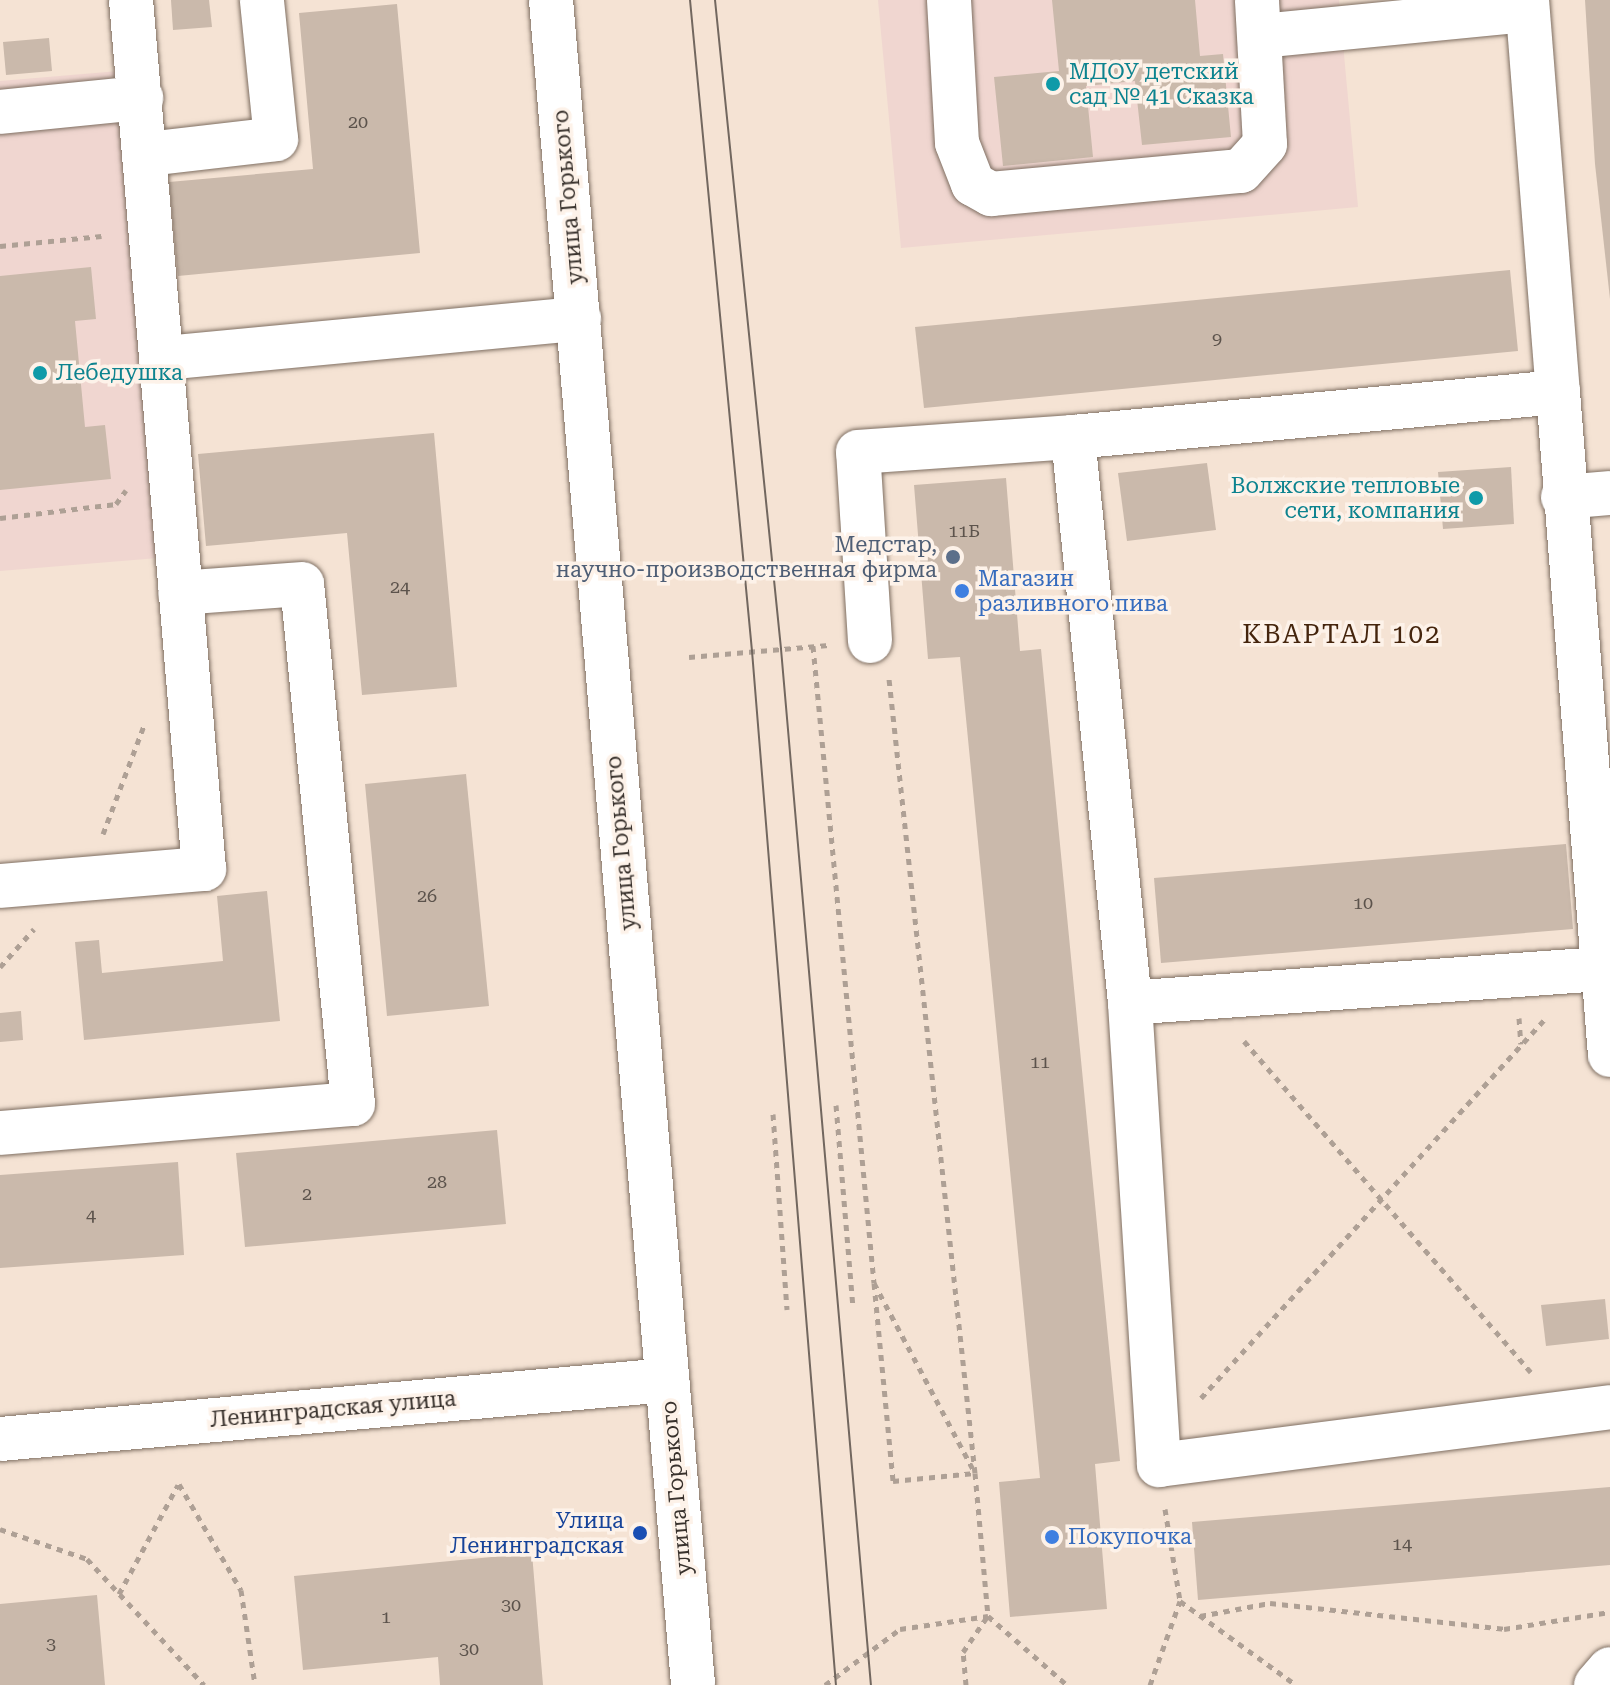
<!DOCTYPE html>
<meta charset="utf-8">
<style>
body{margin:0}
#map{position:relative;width:1610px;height:1685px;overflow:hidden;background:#f5e3d4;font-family:"Roboto Serif",serif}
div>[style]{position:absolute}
.education>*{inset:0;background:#f0d6d0}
.building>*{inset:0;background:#cab9ab}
.path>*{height:5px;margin-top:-2.5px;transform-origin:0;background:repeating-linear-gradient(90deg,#aea095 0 6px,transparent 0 12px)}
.roads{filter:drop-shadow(0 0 2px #7f6f62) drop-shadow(0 0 2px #7f6f62)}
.minor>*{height:44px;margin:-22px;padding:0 22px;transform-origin:22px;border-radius:22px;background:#fff}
.tram>*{height:2px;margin:-1px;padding:0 1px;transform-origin:1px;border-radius:1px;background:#72675f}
.dots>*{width:22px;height:22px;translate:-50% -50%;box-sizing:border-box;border:4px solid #fdf2e9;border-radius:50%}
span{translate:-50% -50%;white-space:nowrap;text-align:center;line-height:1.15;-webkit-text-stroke:7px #fdf2e9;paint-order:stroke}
.number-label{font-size:18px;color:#5c534c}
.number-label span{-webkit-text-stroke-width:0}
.culture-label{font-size:22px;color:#0d838f}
.left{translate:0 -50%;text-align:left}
.right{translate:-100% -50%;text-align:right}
.street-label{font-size:22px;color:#38312c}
.service-label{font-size:22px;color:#4e5e75}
.shop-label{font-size:22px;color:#366cbe}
.transit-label{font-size:22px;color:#164399}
.quarter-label{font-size:26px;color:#45250d;letter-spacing:2px}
</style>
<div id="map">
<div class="education">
<i style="clip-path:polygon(878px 0,1339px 0,1358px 207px,901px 248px)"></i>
<i style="clip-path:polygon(119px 71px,158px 558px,0 571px,0 81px)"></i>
</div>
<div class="building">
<i style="clip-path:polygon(171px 0,209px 0,212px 27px,173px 30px)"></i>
<i style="clip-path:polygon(1052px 0,1195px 0,1200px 56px,1223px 54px,1231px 137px,1142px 145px,1135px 81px,1086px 86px,1093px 157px,1003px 166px,994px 77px,1059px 71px)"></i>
<i style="clip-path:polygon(1585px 0,1610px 0,1610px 299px,1595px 164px)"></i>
<i style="clip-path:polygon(397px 4px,420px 253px,178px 276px,169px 182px,313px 169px,299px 13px)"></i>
<i style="clip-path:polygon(49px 38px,52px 71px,6px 75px,3px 42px)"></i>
<i style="clip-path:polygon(91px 267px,96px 319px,75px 321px,85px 427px,105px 425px,111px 479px,0 490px,0 276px)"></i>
<i style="clip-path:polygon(1510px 270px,1518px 351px,924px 408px,915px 327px)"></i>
<i style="clip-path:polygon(434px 433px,457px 687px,362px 695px,347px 533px,206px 546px,198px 454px)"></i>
<i style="clip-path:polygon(1207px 463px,1216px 530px,1127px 541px,1118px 473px)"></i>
<i style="clip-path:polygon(1511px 467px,1514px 524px,1443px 529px,1438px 472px)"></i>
<i style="clip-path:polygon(1006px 478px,1020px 651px,1041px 649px,1120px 1461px,1095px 1464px,1107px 1609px,1010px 1617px,999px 1482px,1040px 1478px,960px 657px,928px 659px,914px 485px)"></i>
<i style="clip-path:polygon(466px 774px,489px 1006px,387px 1016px,365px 784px)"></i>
<i style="clip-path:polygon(1566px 844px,1573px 929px,1161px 963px,1154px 878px)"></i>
<i style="clip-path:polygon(267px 891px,280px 1021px,84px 1040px,75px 942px,99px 940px,102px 973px,223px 961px,217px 896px)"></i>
<i style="clip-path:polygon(21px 1011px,23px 1040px,0 1042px,0 1013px)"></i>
<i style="clip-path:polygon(497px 1130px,506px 1224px,245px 1247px,236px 1153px)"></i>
<i style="clip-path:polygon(178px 1162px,184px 1255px,0 1268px,0 1175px)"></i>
<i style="clip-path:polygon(1605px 1299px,1609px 1339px,1546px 1346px,1541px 1305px)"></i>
<i style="clip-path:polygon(1610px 1487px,1610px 1565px,1198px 1600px,1192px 1522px)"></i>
<i style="clip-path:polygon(532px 1553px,543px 1685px,440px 1685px,438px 1657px,303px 1670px,294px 1576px)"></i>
<i style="clip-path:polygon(97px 1595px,105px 1685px,0 1685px,0 1604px)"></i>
</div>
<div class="path">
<i style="left:0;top:246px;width:102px;rotate:-5.6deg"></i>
<i style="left:0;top:518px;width:117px;rotate:-6.9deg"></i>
<i style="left:116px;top:504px;width:17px;rotate:-54deg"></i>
<i style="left:813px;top:646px;width:640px;rotate:84.53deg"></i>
<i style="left:874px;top:1283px;width:215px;rotate:62deg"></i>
<i style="left:975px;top:1473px;width:144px;rotate:84.8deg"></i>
<i style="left:988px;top:1616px;width:105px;rotate:41.1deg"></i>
<i style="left:689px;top:657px;width:140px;rotate:-4.9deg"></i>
<i style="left:103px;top:834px;width:119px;rotate:-69.3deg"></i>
<i style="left:0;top:967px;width:51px;rotate:-48.2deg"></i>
<i style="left:1519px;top:1018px;width:26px;rotate:86deg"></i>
<i style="left:1244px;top:1041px;width:438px;rotate:49.1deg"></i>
<i style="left:836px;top:1105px;width:204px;rotate:85.2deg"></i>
<i style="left:773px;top:1114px;width:196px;rotate:85.9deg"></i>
<i style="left:874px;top:1283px;width:199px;rotate:84.5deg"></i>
<i style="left:893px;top:1481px;width:82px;rotate:-5.6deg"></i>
<i style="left:975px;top:1473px;width:799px;rotate:-96.18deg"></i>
<i style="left:1201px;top:1398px;width:510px;rotate:-47.78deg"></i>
<i style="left:179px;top:1484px;width:123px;rotate:59.7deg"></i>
<i style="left:241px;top:1590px;width:96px;rotate:81.6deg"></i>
<i style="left:1165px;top:1509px;width:93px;rotate:80.7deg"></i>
<i style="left:1180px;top:1601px;width:143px;rotate:35.9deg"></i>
<i style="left:0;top:1529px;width:92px;rotate:19deg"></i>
<i style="left:87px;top:1559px;width:172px;rotate:47.1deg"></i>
<i style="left:119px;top:1594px;width:124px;rotate:-61.6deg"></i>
<i style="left:1200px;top:1616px;width:71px;rotate:-10.5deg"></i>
<i style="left:1270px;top:1603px;width:235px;rotate:6.3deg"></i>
<i style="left:1504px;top:1629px;width:107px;rotate:-9.1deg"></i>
<i style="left:825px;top:1685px;width:94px;rotate:-36.7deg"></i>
<i style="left:900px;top:1629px;width:89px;rotate:-8.4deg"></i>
<i style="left:966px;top:1685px;width:33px;rotate:-95deg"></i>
<i style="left:963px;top:1652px;width:42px;rotate:-55.6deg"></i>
<i style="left:1150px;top:1685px;width:89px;rotate:-70.3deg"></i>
</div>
<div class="roads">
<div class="minor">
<i style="left:551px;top:0;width:1691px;rotate:85.18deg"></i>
<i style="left:949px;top:0;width:143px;rotate:86.8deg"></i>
<i style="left:957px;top:143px;width:44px;rotate:68.7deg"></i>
<i style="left:973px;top:184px;width:21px;rotate:29deg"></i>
<i style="left:991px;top:194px;width:251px;rotate:-5.3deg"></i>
<i style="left:1241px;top:171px;width:36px;rotate:-48deg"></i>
<i style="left:1265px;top:144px;width:144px;rotate:-93.2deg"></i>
<i style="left:1527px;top:0;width:393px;rotate:85.5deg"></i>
<i style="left:1261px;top:36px;width:267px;rotate:-5.6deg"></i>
<i style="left:0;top:112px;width:142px;rotate:-5.7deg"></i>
<i style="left:147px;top:154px;width:130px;rotate:-6.6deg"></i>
<i style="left:276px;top:139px;width:140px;rotate:-95.8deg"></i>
<i style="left:164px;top:358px;width:417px;rotate:-5.4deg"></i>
<i style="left:1563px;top:497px;width:47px;rotate:-4.9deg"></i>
<i style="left:870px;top:641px;width:189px;rotate:-93.6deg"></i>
<i style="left:858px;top:452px;width:216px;rotate:-4deg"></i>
<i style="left:0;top:886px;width:205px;rotate:-4.8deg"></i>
<i style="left:204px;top:869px;width:872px;rotate:-94.8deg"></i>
<i style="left:1601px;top:969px;width:472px;rotate:175.9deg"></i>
<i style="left:1130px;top:1003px;width:463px;rotate:86.4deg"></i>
<i style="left:1159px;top:1465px;width:455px;rotate:-7.3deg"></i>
<i style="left:1130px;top:1003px;width:569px;rotate:-95.75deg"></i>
<i style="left:1073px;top:437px;width:487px;rotate:-5.3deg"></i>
<i style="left:1558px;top:392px;width:665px;rotate:85.52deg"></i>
<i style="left:0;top:1133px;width:354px;rotate:-4.7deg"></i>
<i style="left:353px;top:1104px;width:522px;rotate:-95.6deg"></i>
<i style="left:302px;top:584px;width:122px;rotate:175.8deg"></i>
<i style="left:0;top:1439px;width:670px;rotate:-5.05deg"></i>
<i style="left:1596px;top:1685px;width:21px;rotate:-49deg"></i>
</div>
</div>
<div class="tram">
<i style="left:690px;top:0;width:654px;rotate:84.56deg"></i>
<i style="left:752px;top:651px;width:1037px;rotate:85.36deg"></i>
<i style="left:715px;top:0;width:652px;rotate:84.19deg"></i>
<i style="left:781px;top:649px;width:1040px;rotate:85.04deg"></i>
</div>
<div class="dots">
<i style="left:1053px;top:84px;background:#0f9aa8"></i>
<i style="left:40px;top:373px;background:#0f9aa8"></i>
<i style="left:1476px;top:498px;background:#0f9aa8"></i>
<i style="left:953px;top:557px;background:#5c6f8a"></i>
<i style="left:962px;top:591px;background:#3f7fe0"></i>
<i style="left:640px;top:1533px;background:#1a4fb4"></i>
<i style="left:1052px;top:1537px;background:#3f7fe0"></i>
</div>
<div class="number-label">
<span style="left:358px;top:122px">20</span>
<span style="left:1217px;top:339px">9</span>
<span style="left:964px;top:531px">11Б</span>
<span style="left:400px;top:587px">24</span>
<span style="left:427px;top:896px">26</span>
<span style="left:1363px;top:903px">10</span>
<span style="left:1040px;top:1062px">11</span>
<span style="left:437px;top:1182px">28</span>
<span style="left:307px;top:1194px">2</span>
<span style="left:91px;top:1215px">4</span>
<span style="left:1402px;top:1544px">14</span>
<span style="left:511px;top:1605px">30</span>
<span style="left:386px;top:1617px">1</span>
<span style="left:51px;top:1644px">3</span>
<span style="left:469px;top:1649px">30</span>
</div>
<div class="culture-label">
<span class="left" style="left:1069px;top:84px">МДОУ детский<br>сад № 41 Сказка</span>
<span class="left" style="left:56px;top:373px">Лебедушка</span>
<span class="right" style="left:1460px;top:498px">Волжские тепловые<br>сети, компания</span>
</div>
<div class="street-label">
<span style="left:568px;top:197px;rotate:-95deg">улица Горького</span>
<span style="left:621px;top:843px;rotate:-95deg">улица Горького</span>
<span style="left:333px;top:1409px;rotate:-5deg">Ленинградская улица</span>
<span style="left:676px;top:1488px;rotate:-95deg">улица Горького</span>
</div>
<div class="service-label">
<span class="right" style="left:937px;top:557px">Медстар,<br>научно-производственная фирма</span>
</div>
<div class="shop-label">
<span class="left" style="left:978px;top:591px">Магазин<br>разливного пива</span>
<span class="left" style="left:1068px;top:1537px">Покупочка</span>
</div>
<div class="transit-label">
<span class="right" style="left:624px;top:1533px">Улица<br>Ленинградская</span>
</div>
<div class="quarter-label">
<span style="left:1342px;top:635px">КВАРТАЛ 102</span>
</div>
</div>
